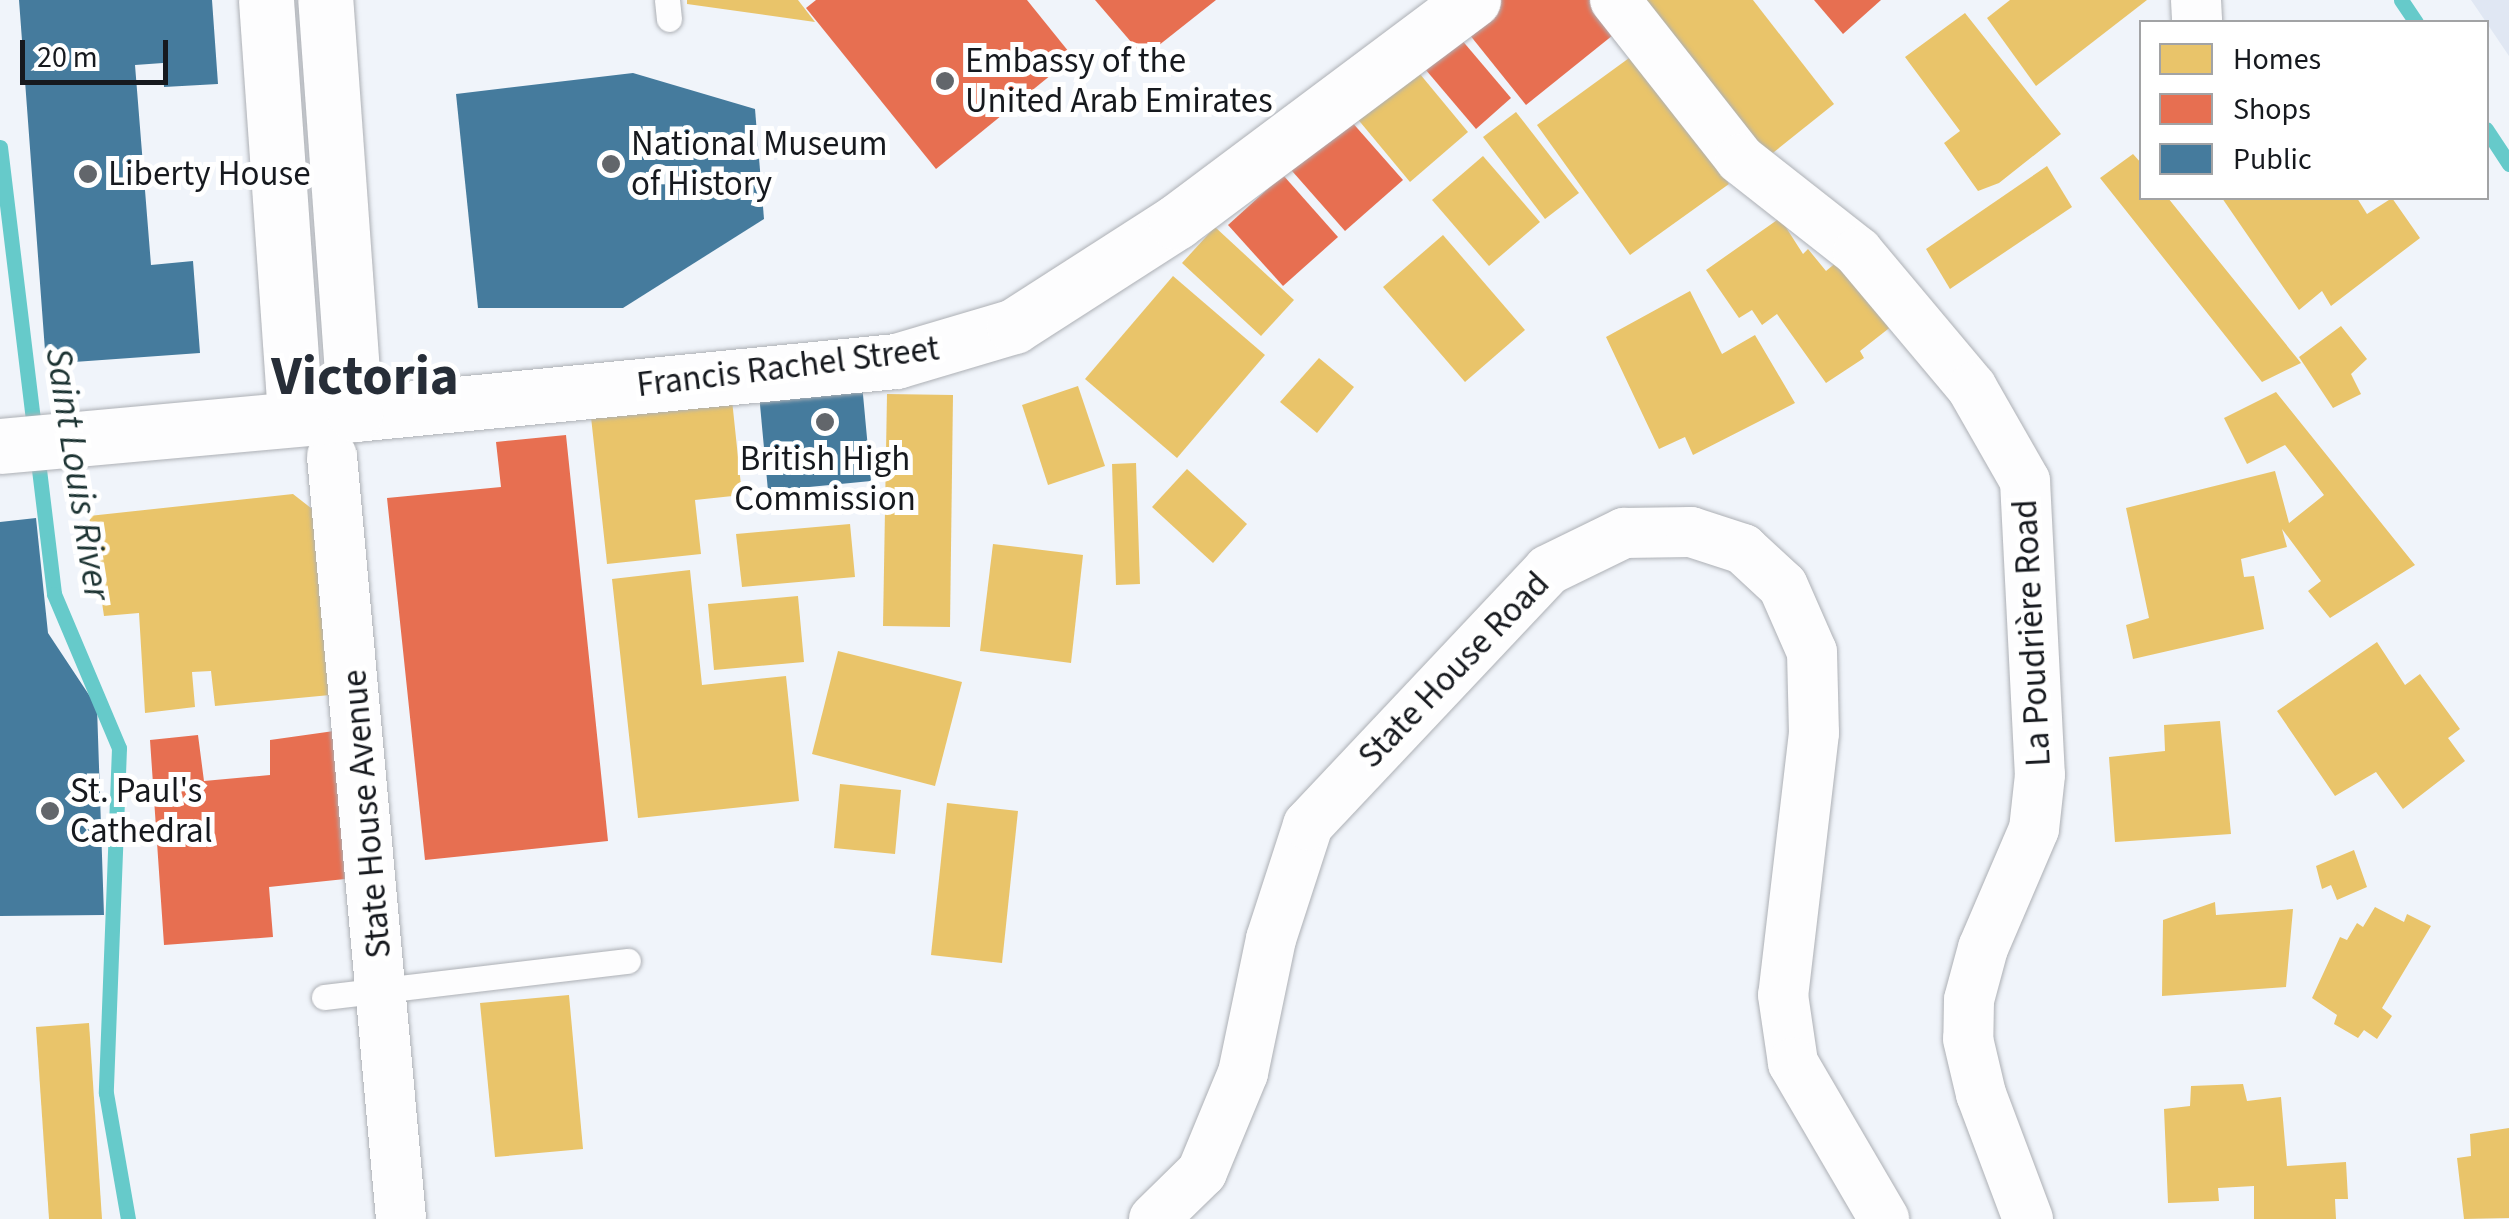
<!DOCTYPE html>
<meta charset="utf-8">
<style>
body{margin:0}
#map{position:relative;width:2509px;height:1219px;overflow:hidden;background:#f0f4fa;font-family:"Source Sans 3",sans-serif}
div>[style]{position:absolute}
.built>*{inset:0;background:#e0e7f3}
.homes>*{inset:0;background:#e9c46a}
.shops>*{inset:0;background:#e76f51}
.public>*{inset:0;background:#457b9d}
.stream>*{height:15px;margin:-7.5px;padding:0 7.5px;transform-origin:7.5px;border-radius:7.5px;background:#66caca}
.roads{filter:drop-shadow(0 0 2px #adb0b5) drop-shadow(0 0 2px #adb0b5)}
.lane>*{height:25px;margin:-12.5px;padding:0 12.5px;transform-origin:12.5px;border-radius:12.5px;background:#fdfdfe}
.street>*{height:50px;margin:-25px;padding:0 25px;transform-origin:25px;border-radius:25px;background:#fdfdfe}
.secondary>*{height:55px;margin:-27.5px;padding:0 27.5px;transform-origin:27.5px;border-radius:27.5px;background:#fdfdfe}
.primary>*{height:55px;margin:-27.5px;padding:0 27.5px;transform-origin:27.5px;border-radius:27.5px;background:#fdfdfe}
.dots>*{width:28px;height:28px;translate:-50% -50%;box-sizing:border-box;border:5px solid #fff;border-radius:50%}
span{translate:-50% -50%;white-space:nowrap;text-align:center;line-height:1.15;-webkit-text-stroke:10px #fff;paint-order:stroke}
.poi-label{font-size:35px;color:#16191e}
.left{translate:0 -50%;text-align:left}
.street-label{font-size:35px;color:#16191e}
.water-label{font-size:38px;color:#1c3332;font-style:italic}
.town-label{font-size:55px;color:#272e38;font-weight:700}
.legend{position:absolute;left:2139px;top:20px;width:350px;height:180px;box-sizing:border-box;background:#fff;border:2px solid #a2a3a5;margin:0;padding:12px 18px;list-style:none;font-size:30px;color:#16191e}
.legend li{display:flex;align-items:center;gap:20px;height:50px}
.legend b{width:50px;border:2px solid #a2a3a5}
.scale{position:absolute;left:20px;top:40px;width:148px;height:45px;box-sizing:border-box;border:5px solid #16191e;border-top:0;padding-left:12px;font-size:30px;line-height:35px;white-space:nowrap;color:#16191e;-webkit-text-stroke:8px #fff;paint-order:stroke}
</style>
<div id="map">
<div class="built">
<i style="clip-path:polygon(2471px 0,2509px 0,2509px 56px,2486px 22px)"></i>
</div>
<div class="homes">
<i style="clip-path:polygon(687px 0,798px 0,815px 22px,687px 4px)"></i>
<i style="clip-path:polygon(1631px 0,1753px 0,1834px 104px,1759px 164px)"></i>
<i style="clip-path:polygon(2010px 0,2147px 0,2036px 86px,1987px 18px)"></i>
<i style="clip-path:polygon(1965px 13px,2061px 134px,1999px 183px,1978px 191px,1944px 143px,1960px 131px,1905px 57px)"></i>
<i style="clip-path:polygon(1636px 53px,1729px 184px,1630px 255px,1537px 125px)"></i>
<i style="clip-path:polygon(1410px 62px,1468px 132px,1410px 182px,1351px 111px)"></i>
<i style="clip-path:polygon(1516px 112px,1579px 193px,1545px 219px,1483px 137px)"></i>
<i style="clip-path:polygon(2133px 154px,2142px 164px,2142px 198px,2168px 198px,2301px 363px,2262px 382px,2100px 178px)"></i>
<i style="clip-path:polygon(1483px 156px,1540px 222px,1489px 266px,1432px 200px)"></i>
<i style="clip-path:polygon(2047px 166px,2072px 207px,1950px 289px,1926px 249px)"></i>
<i style="clip-path:polygon(2222px 198px,2357px 198px,2367px 214px,2392px 198px,2420px 238px,2331px 306px,2322px 291px,2299px 310px)"></i>
<i style="clip-path:polygon(1780px 218px,1803px 254px,1808px 249px,1826px 271px,1844px 256px,1897px 322px,1860px 351px,1864px 358px,1826px 383px,1777px 314px,1762px 325px,1752px 310px,1739px 318px,1706px 270px)"></i>
<i style="clip-path:polygon(1215px 227px,1294px 300px,1261px 336px,1182px 263px)"></i>
<i style="clip-path:polygon(1443px 235px,1525px 330px,1465px 382px,1383px 287px)"></i>
<i style="clip-path:polygon(1173px 276px,1265px 355px,1177px 458px,1085px 379px)"></i>
<i style="clip-path:polygon(1690px 291px,1722px 354px,1755px 335px,1795px 403px,1693px 455px,1685px 437px,1659px 449px,1606px 337px)"></i>
<i style="clip-path:polygon(2341px 326px,2367px 359px,2351px 374px,2361px 394px,2333px 408px,2299px 357px)"></i>
<i style="clip-path:polygon(1319px 358px,1354px 387px,1317px 433px,1280px 402px)"></i>
<i style="clip-path:polygon(1078px 386px,1105px 466px,1048px 485px,1022px 405px)"></i>
<i style="clip-path:polygon(2276px 392px,2415px 565px,2330px 618px,2308px 591px,2321px 581px,2282px 529px,2287px 547px,2241px 559px,2244px 577px,2254px 576px,2264px 629px,2133px 659px,2126px 625px,2149px 618px,2126px 508px,2275px 471px,2289px 523px,2324px 495px,2285px 445px,2247px 464px,2224px 418px)"></i>
<i style="clip-path:polygon(887px 394px,953px 395px,950px 627px,883px 626px)"></i>
<i style="clip-path:polygon(732px 400px,742px 495px,695px 500px,701px 554px,607px 564px,591px 417px)"></i>
<i style="clip-path:polygon(1136px 463px,1140px 584px,1116px 585px,1112px 464px)"></i>
<i style="clip-path:polygon(1187px 469px,1247px 524px,1213px 563px,1152px 507px)"></i>
<i style="clip-path:polygon(293px 494px,316px 512px,330px 695px,215px 706px,211px 671px,192px 672px,195px 707px,145px 713px,139px 613px,104px 616px,89px 516px)"></i>
<i style="clip-path:polygon(850px 524px,855px 577px,742px 587px,736px 534px)"></i>
<i style="clip-path:polygon(993px 544px,1083px 555px,1071px 663px,980px 651px)"></i>
<i style="clip-path:polygon(690px 570px,702px 685px,786px 676px,799px 801px,638px 818px,612px 579px)"></i>
<i style="clip-path:polygon(798px 596px,804px 662px,714px 670px,708px 604px)"></i>
<i style="clip-path:polygon(2377px 642px,2405px 685px,2420px 674px,2460px 729px,2448px 738px,2465px 761px,2403px 809px,2376px 772px,2335px 796px,2277px 711px)"></i>
<i style="clip-path:polygon(838px 651px,962px 682px,935px 786px,812px 754px)"></i>
<i style="clip-path:polygon(2220px 721px,2231px 834px,2115px 842px,2109px 757px,2165px 751px,2164px 725px)"></i>
<i style="clip-path:polygon(840px 784px,901px 790px,895px 854px,834px 848px)"></i>
<i style="clip-path:polygon(947px 803px,1018px 811px,1002px 963px,931px 955px)"></i>
<i style="clip-path:polygon(2354px 850px,2367px 887px,2337px 900px,2331px 885px,2322px 889px,2316px 866px)"></i>
<i style="clip-path:polygon(2215px 902px,2216px 915px,2293px 909px,2286px 987px,2162px 996px,2163px 920px)"></i>
<i style="clip-path:polygon(2375px 907px,2404px 922px,2407px 914px,2431px 926px,2382px 1008px,2392px 1016px,2377px 1039px,2364px 1030px,2358px 1038px,2334px 1024px,2337px 1015px,2312px 998px,2340px 937px,2347px 940px,2357px 923px,2363px 927px)"></i>
<i style="clip-path:polygon(569px 995px,583px 1149px,495px 1157px,480px 1003px)"></i>
<i style="clip-path:polygon(89px 1023px,102px 1219px,49px 1219px,36px 1027px)"></i>
<i style="clip-path:polygon(2243px 1084px,2247px 1101px,2281px 1097px,2287px 1166px,2346px 1162px,2348px 1199px,2335px 1199px,2336px 1219px,2254px 1219px,2254px 1186px,2218px 1188px,2219px 1201px,2168px 1203px,2164px 1109px,2190px 1106px,2191px 1086px)"></i>
<i style="clip-path:polygon(2509px 1128px,2509px 1218px,2464px 1219px,2457px 1158px,2471px 1156px,2470px 1134px)"></i>
</div>
<div class="shops">
<i style="clip-path:polygon(816px 0,1027px 0,1073px 57px,936px 169px,806px 8px)"></i>
<i style="clip-path:polygon(1095px 0,1216px 0,1144px 57px)"></i>
<i style="clip-path:polygon(1480px 0,1609px 0,1628px 23px,1526px 105px,1457px 19px)"></i>
<i style="clip-path:polygon(1814px 0,1881px 0,1843px 34px)"></i>
<i style="clip-path:polygon(1455px 32px,1511px 98px,1476px 129px,1420px 63px)"></i>
<i style="clip-path:polygon(1343px 112px,1403px 180px,1345px 231px,1285px 163px)"></i>
<i style="clip-path:polygon(1283px 175px,1338px 237px,1283px 286px,1228px 225px)"></i>
<i style="clip-path:polygon(566px 435px,608px 841px,425px 860px,387px 498px,501px 487px,496px 442px)"></i>
<i style="clip-path:polygon(334px 731px,345px 879px,269px 887px,273px 937px,164px 945px,150px 740px,198px 735px,204px 781px,270px 775px,270px 740px)"></i>
</div>
<div class="public">
<i style="clip-path:polygon(19px 0,212px 0,218px 84px,164px 87px,163px 63px,135px 65px,151px 265px,193px 261px,200px 353px,46px 364px)"></i>
<i style="clip-path:polygon(633px 73px,755px 109px,764px 219px,623px 308px,478px 308px,456px 94px)"></i>
<i style="clip-path:polygon(862px 384px,871px 481px,768px 491px,759px 394px)"></i>
<i style="clip-path:polygon(36px 518px,48px 633px,97px 707px,104px 915px,0 916px,0 522px)"></i>
</div>
<div class="stream">
<i style="left:2401px;top:0;width:27px;rotate:56deg"></i>
<i style="left:2486px;top:129px;width:42px;rotate:56.7deg"></i>
<i style="left:0;top:147px;width:450px;rotate:83.1deg"></i>
<i style="left:54px;top:594px;width:167px;rotate:67.1deg"></i>
<i style="left:119px;top:748px;width:345px;rotate:92.2deg"></i>
<i style="left:106px;top:1093px;width:128px;rotate:80.1deg"></i>
</div>
<div class="roads">
<div class="lane">
<i style="left:667px;top:0;width:19px;rotate:84deg"></i>
<i style="left:324px;top:997px;width:306px;rotate:-6.8deg"></i>
</div>
<div class="street">
<i style="left:1615px;top:0;width:202px;rotate:51.8deg"></i>
<i style="left:1740px;top:159px;width:150px;rotate:38.2deg"></i>
<i style="left:1858px;top:252px;width:177px;rotate:50deg"></i>
<i style="left:1972px;top:388px;width:107px;rotate:60.3deg"></i>
<i style="left:2025px;top:481px;width:294px;rotate:87.1deg"></i>
<i style="left:2040px;top:775px;width:54px;rotate:96.3deg"></i>
<i style="left:2034px;top:829px;width:129px;rotate:113.2deg"></i>
<i style="left:1983px;top:948px;width:54px;rotate:105.1deg"></i>
<i style="left:1969px;top:1000px;width:39px;rotate:91deg"></i>
<i style="left:1968px;top:1039px;width:57px;rotate:76.7deg"></i>
<i style="left:1981px;top:1094px;width:134px;rotate:69.4deg"></i>
<i style="left:2196px;top:0;width:22px;rotate:87deg"></i>
<i style="left:332px;top:456px;width:766px;rotate:84.83deg"></i>
<i style="left:1154px;top:1219px;width:67px;rotate:-44.4deg"></i>
<i style="left:1202px;top:1172px;width:107px;rotate:-67.5deg"></i>
<i style="left:1243px;top:1073px;width:137px;rotate:-78.2deg"></i>
<i style="left:1271px;top:939px;width:120px;rotate:-72deg"></i>
<i style="left:1308px;top:825px;width:350px;rotate:-46.7deg"></i>
<i style="left:1548px;top:570px;width:85px;rotate:-26deg"></i>
<i style="left:1624px;top:533px;width:67px;rotate:-0.9deg"></i>
<i style="left:1691px;top:532px;width:55px;rotate:18.1deg"></i>
<i style="left:1743px;top:549px;width:54px;rotate:42.8deg"></i>
<i style="left:1783px;top:586px;width:72px;rotate:66.3deg"></i>
<i style="left:1812px;top:652px;width:81px;rotate:88.6deg"></i>
<i style="left:1814px;top:733px;width:264px;rotate:96.7deg"></i>
<i style="left:1783px;top:995px;width:69px;rotate:81.6deg"></i>
<i style="left:1793px;top:1063px;width:181px;rotate:59.7deg"></i>
</div>
<div class="secondary">
<i style="left:355px;top:414px;width:544px;rotate:-5.6deg"></i>
<i style="left:896px;top:361px;width:123px;rotate:-16.5deg"></i>
<i style="left:1014px;top:326px;width:193px;rotate:-32.7deg"></i>
<i style="left:1176px;top:222px;width:371px;rotate:-36.8deg"></i>
</div>
<div class="primary">
<i style="left:266px;top:0;width:419px;rotate:86deg"></i>
<i style="left:0;top:446px;width:356px;rotate:-5.2deg"></i>
<i style="left:355px;top:414px;width:415px;rotate:-94.1deg"></i>
</div>
</div>
<div class="dots">
<i style="left:945px;top:81px;background:#62666b"></i>
<i style="left:611px;top:164px;background:#62666b"></i>
<i style="left:88px;top:174px;background:#62666b"></i>
<i style="left:825px;top:422px;background:#62666b"></i>
<i style="left:50px;top:811px;background:#62666b"></i>
</div>
<div class="poi-label">
<span class="left" style="left:965px;top:81px">Embassy of the<br>United Arab Emirates</span>
<span class="left" style="left:631px;top:164px">National Museum<br>of History</span>
<span class="left" style="left:108px;top:174px">Liberty House</span>
<span style="left:825px;top:479px">British High<br>Commission</span>
<span class="left" style="left:70px;top:811px">St. Paul's<br>Cathedral</span>
</div>
<div class="street-label">
<span style="left:788px;top:367px;rotate:-7deg">Francis Rachel Street</span>
<span style="left:2032px;top:633px;rotate:-93deg">La Poudrière Road</span>
<span style="left:1454px;top:670px;rotate:-46deg">State House Road</span>
<span style="left:367px;top:814px;rotate:-95deg">State House Avenue</span>
</div>
<div class="water-label">
<span style="left:77px;top:474px;rotate:81deg">Saint Louis River</span>
</div>
<div class="town-label">
<span style="left:365px;top:378px">Victoria</span>
</div>
<ul class="legend">
<li><b style="height:28px;background:#e9c46a"></b>Homes</li>
<li><b style="height:28px;background:#e76f51"></b>Shops</li>
<li><b style="height:28px;background:#457b9d"></b>Public</li>
</ul>
<div class="scale">20 m</div>
</div>
